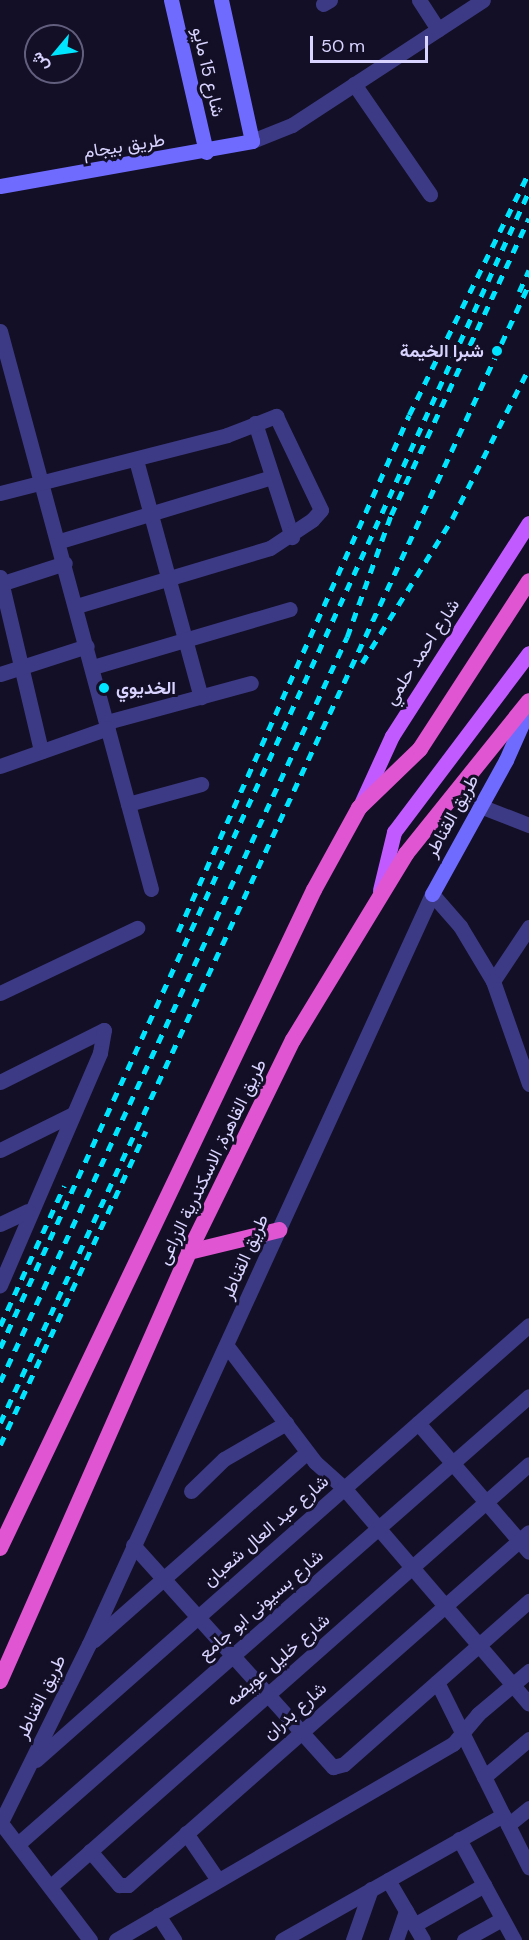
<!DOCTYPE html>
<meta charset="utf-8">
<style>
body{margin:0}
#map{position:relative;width:529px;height:1940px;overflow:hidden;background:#130f26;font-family:"DM Sans",Vazirmatn,sans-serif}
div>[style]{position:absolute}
.minor>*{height:15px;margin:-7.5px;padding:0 7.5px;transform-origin:7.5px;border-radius:7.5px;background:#3d3a85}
.tertiary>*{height:15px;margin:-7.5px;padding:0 7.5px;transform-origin:7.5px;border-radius:7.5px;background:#3d3a85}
.secondary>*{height:15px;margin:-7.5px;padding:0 7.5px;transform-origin:7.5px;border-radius:7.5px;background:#6f6bff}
.primary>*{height:15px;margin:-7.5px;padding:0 7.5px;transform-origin:7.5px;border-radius:7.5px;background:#c25bff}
.trunk>*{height:16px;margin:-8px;padding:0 8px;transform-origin:8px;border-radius:8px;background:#e055d1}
.rail>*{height:4.5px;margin-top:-2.25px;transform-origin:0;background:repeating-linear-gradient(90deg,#00e5ff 0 9px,transparent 0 17px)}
.dots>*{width:16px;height:16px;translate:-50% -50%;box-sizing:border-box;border:3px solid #130f26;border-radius:50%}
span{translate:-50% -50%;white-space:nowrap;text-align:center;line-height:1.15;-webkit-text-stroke:6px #130f26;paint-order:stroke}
.street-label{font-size:18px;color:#d9d4ff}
.poi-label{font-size:18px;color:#d9d4ff;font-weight:700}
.right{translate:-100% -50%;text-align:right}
.left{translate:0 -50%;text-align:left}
.north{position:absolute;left:24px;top:24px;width:60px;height:60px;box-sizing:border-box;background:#130f26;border:2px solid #625e7d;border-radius:50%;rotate:241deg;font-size:16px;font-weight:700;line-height:24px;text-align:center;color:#d9d4ff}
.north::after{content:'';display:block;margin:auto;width:21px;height:27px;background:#00e5ff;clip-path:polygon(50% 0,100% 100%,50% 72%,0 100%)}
.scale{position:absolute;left:310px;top:36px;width:118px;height:27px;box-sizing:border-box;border:3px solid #d9d4ff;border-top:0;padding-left:8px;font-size:18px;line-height:21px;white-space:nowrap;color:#d9d4ff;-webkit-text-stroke:4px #130f26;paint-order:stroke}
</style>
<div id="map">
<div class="minor">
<i style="left:419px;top:0;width:35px;rotate:57deg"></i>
<i style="left:323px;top:4px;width:8px;rotate:-30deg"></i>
<i style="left:354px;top:84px;width:134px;rotate:55.4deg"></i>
<i style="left:252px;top:141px;width:43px;rotate:-21.8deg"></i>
<i style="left:292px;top:125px;width:228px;rotate:-33.2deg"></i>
<i style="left:0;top:331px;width:578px;rotate:74.86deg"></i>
<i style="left:255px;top:423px;width:120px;rotate:72deg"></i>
<i style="left:136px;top:460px;width:246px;rotate:74.7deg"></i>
<i style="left:0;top:493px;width:234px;rotate:-14.3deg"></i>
<i style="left:227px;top:435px;width:53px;rotate:-21.2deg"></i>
<i style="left:276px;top:416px;width:104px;rotate:64.4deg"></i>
<i style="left:321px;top:510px;width:13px;rotate:132deg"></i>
<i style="left:312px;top:520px;width:50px;rotate:146.3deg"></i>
<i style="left:270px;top:548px;width:202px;rotate:163.3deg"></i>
<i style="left:60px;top:541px;width:221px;rotate:-16.8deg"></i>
<i style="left:0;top:577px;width:179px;rotate:76.7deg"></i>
<i style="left:0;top:584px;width:68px;rotate:-17.9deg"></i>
<i style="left:93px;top:667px;width:205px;rotate:-16.4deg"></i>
<i style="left:0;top:674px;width:91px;rotate:-17.8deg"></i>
<i style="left:107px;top:722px;width:149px;rotate:-15.2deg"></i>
<i style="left:0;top:766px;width:114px;rotate:-19.4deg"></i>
<i style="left:128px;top:804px;width:76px;rotate:-15.3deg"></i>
<i style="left:480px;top:806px;width:53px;rotate:21.2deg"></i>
<i style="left:493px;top:981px;width:65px;rotate:-56.3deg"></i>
<i style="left:0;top:993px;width:152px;rotate:-25.4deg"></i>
<i style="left:0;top:1082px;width:116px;rotate:-26.6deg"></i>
<i style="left:104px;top:1030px;width:23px;rotate:100deg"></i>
<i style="left:100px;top:1053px;width:253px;rotate:113.3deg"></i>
<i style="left:0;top:1150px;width:81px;rotate:-26.3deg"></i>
<i style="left:0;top:1224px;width:31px;rotate:-25deg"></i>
<i style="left:227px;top:1346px;width:146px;rotate:52.8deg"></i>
<i style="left:315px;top:1462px;width:39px;rotate:42deg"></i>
<i style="left:344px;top:1488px;width:284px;rotate:49.4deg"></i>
<i style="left:418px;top:1423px;width:170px;rotate:49.3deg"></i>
<i style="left:191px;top:1491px;width:46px;rotate:-44.1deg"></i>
<i style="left:224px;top:1459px;width:72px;rotate:-30.1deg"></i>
<i style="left:133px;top:1545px;width:299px;rotate:48deg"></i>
<i style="left:333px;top:1767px;width:11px;rotate:-15deg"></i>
<i style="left:344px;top:1764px;width:247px;rotate:-41.4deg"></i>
<i style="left:94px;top:1640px;width:284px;rotate:-41.4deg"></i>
<i style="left:437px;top:1682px;width:207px;rotate:63.6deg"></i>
<i style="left:36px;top:1760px;width:657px;rotate:-41.42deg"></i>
<i style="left:484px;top:1777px;width:59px;rotate:-40.2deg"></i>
<i style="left:1px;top:1823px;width:147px;rotate:52.7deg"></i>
<i style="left:0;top:1824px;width:201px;rotate:-63.7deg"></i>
<i style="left:89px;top:1644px;width:825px;rotate:-65.42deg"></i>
<i style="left:508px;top:1825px;width:27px;rotate:-39deg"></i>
<i style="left:186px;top:1833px;width:57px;rotate:55.8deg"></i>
<i style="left:459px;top:1839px;width:115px;rotate:61.4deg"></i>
<i style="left:19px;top:1843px;width:678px;rotate:-41.23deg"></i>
<i style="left:90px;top:1851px;width:45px;rotate:49.5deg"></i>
<i style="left:119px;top:1885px;width:9px"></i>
<i style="left:128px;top:1885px;width:534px;rotate:-41.36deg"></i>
<i style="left:388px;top:1880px;width:69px;rotate:59.7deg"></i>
<i style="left:52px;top:1885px;width:636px;rotate:-41.43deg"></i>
<i style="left:158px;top:1915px;width:30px;rotate:57deg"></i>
<i style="left:414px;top:1925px;width:81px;rotate:-29.7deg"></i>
<i style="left:116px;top:1940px;width:390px;rotate:-30.2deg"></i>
<i style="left:453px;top:1744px;width:39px;rotate:-50deg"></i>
<i style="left:478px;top:1714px;width:67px;rotate:-40.1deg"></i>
<i style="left:282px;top:1940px;width:254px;rotate:-29.5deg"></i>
<i style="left:353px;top:1940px;width:54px;rotate:-70.6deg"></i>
<i style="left:396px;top:1940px;width:31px;rotate:-71deg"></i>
<i style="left:464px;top:1940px;width:43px;rotate:-28.9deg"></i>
</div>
<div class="tertiary">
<i style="left:432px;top:894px;width:43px;rotate:48.8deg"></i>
<i style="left:460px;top:926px;width:64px;rotate:59deg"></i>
<i style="left:493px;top:981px;width:109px;rotate:70.7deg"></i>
</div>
<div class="secondary">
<i style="left:171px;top:0;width:156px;rotate:77deg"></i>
<i style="left:0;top:186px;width:256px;rotate:-10.1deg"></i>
<i style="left:252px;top:141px;width:144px;rotate:-102.4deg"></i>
<i style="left:432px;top:894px;width:153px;rotate:-61.1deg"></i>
<i style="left:506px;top:760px;width:57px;rotate:-66.1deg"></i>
</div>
<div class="primary">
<i style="left:359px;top:808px;width:79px;rotate:-65.4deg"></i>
<i style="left:392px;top:736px;width:253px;rotate:-57.3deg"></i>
<i style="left:380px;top:890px;width:60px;rotate:-76.4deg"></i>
<i style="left:394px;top:832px;width:224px;rotate:-53deg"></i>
</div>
<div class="trunk">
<i style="left:189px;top:1252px;width:93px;rotate:-13.7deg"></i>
<i style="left:0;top:1548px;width:729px;rotate:-64.49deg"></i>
<i style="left:314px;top:890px;width:94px;rotate:-61.2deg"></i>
<i style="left:359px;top:808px;width:85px;rotate:-44deg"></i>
<i style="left:420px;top:749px;width:200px;rotate:-57deg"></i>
<i style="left:0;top:1681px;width:469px;rotate:-66.2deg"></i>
<i style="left:189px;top:1252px;width:236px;rotate:-63.9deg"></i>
<i style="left:293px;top:1040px;width:218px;rotate:-58.7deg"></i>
<i style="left:406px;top:854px;width:196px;rotate:-51.2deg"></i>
</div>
<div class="rail">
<i style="left:519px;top:292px;width:24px;rotate:-66deg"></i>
<i style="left:362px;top:663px;width:170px;rotate:-58deg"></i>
<i style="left:452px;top:519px;width:169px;rotate:-63deg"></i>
<i style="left:178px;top:932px;width:566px;rotate:-65.92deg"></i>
<i style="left:409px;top:415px;width:271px;rotate:-63.7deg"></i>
<i style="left:0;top:1326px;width:154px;rotate:-65.4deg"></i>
<i style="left:0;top:1348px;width:1272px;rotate:-65.43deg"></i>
<i style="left:0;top:1382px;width:822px;rotate:-65.03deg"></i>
<i style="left:347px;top:637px;width:130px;rotate:-70.2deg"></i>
<i style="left:391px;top:515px;width:327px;rotate:-65.1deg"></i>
<i style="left:0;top:1423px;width:1256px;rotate:-65.09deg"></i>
<i style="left:0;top:1445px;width:346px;rotate:-65.1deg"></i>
</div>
<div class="dots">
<i style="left:497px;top:351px;background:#00e5ff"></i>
<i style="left:104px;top:688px;background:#00e5ff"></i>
</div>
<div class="street-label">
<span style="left:208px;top:72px;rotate:77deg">شارع 15 مايو</span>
<span style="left:124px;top:146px;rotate:-9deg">طريق بيجام</span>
<span style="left:422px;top:652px;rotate:-57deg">شارع احمد حلمي</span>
<span style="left:452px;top:816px;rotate:-61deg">طريق القناطر</span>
<span style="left:212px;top:1162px;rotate:-64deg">طريق القاهرة, الاسكندرية الزراعى</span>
<span style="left:245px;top:1257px;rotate:-66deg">طريق القناطر</span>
<span style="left:266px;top:1531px;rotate:-41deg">شارع عبد العال شعبان</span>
<span style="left:261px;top:1605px;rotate:-41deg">شارع بسيونى ابو جامع</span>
<span style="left:278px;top:1660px;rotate:-41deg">شارع خليل عويضه</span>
<span style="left:41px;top:1697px;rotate:-64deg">طريق القناطر</span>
<span style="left:295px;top:1711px;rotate:-41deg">شارع بدران</span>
</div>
<div class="poi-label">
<span class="right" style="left:484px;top:351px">شبرا الخيمة</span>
<span class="left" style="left:116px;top:688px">الخديوي</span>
</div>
<div class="north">ش</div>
<div class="scale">50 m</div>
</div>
